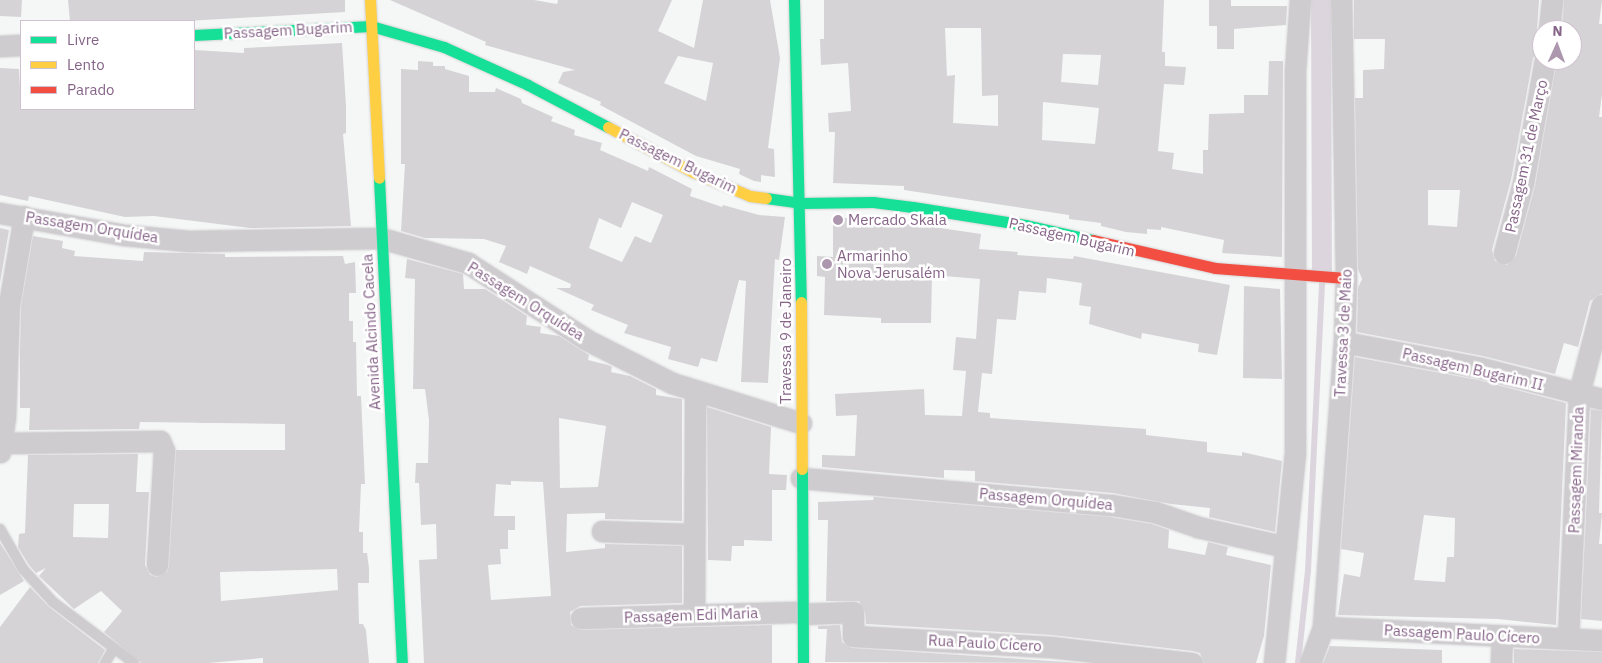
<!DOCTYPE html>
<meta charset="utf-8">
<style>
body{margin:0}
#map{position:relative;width:1602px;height:663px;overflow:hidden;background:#f5f7f6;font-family:"IBM Plex Sans",sans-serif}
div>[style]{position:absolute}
.stream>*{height:5.5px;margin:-2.75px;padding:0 2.75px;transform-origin:2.75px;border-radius:2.75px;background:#dcd5de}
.canal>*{height:20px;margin:-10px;padding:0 10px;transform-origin:10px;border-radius:10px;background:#dcd5de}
.building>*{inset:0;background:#d5d3d6}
.roads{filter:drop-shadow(0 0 1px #d5d3d5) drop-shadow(0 0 1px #d5d3d5)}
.lane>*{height:10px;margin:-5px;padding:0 5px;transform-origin:5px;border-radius:5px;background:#cfcccf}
.street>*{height:21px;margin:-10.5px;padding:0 10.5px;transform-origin:10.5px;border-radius:10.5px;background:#cfcccf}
.fast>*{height:11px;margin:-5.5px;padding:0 5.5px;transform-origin:5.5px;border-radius:5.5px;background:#16e098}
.slow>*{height:11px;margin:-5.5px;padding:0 5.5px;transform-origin:5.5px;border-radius:5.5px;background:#ffcf43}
.jam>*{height:11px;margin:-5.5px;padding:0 5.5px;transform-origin:5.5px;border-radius:5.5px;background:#f24e42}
.dots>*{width:14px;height:14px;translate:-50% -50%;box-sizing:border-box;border:2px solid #fff;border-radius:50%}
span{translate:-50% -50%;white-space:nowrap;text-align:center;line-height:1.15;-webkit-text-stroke:5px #fff;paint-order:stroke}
.street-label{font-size:15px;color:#866488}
.poi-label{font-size:15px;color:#866488}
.left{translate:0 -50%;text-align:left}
.legend{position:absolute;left:20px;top:20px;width:175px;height:90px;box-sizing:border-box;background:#fff;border:1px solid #cfc1cf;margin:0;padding:6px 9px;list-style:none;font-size:15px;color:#866488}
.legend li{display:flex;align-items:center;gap:10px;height:25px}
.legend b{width:25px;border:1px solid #cfc1cf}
.north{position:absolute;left:1532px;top:20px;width:50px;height:50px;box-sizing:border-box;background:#fff;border:1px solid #cfc1cf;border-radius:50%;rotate:2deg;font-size:14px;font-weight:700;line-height:20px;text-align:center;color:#866488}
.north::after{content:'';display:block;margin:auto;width:18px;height:22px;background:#ad97ae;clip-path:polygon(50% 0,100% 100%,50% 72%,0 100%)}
</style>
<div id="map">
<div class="stream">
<i style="left:1298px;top:663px;width:93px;rotate:-83.8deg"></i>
<i style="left:1308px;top:571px;width:287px;rotate:-87.2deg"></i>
</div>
<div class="canal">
<i style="left:1321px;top:0;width:272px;rotate:89.8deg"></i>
</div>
<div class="building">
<i style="clip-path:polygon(0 0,22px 0,21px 17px,0 16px)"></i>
<i style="clip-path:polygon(68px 0,345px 0,345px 12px,187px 21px,70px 21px)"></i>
<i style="clip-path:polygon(evenodd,390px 0,534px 0,557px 4px,558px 0,672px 0,658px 31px,694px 48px,703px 0,770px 0,780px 58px,768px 148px,774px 149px,775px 177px,761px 175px,761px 182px,754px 181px,739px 174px,740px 169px,696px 156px,600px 105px,601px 102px,558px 83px,563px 72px,575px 70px,485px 45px,486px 42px,390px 0,678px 56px,713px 63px,706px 101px,664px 83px,678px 56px)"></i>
<i style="clip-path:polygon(evenodd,824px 0,1164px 0,1162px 52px,1165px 52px,1165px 66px,1186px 67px,1184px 85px,1164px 84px,1158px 151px,1174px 153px,1172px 169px,1203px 174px,1203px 150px,1208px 150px,1209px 114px,1244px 113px,1244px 95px,1268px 95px,1269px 61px,1283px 61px,1282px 257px,1222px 253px,1224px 240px,1161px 227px,1161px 230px,1147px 229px,1147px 234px,1126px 232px,1101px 226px,1101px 223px,1069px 219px,1069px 215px,904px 190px,904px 186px,833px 183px,835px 132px,829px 132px,828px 113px,851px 111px,848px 63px,821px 65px,820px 39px,824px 39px,824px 0,945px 28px,981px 28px,982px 96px,998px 95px,998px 126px,953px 123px,955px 75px,947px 76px,945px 28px,824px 0,1063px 54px,1101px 55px,1098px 85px,1061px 82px,1063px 54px,824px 0,1043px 102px,1099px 108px,1095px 144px,1042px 140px,1043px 102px)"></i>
<i style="clip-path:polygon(1209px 0,1231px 0,1231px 6px,1287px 6px,1286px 25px,1234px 29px,1234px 49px,1217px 49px,1217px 26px,1209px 26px)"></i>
<i style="clip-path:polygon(evenodd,1354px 0,1539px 0,1537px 29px,1542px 48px,1533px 58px,1511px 180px,1492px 250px,1495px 261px,1507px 265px,1516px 256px,1535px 186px,1557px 60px,1572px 60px,1572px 30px,1562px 30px,1564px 0,1602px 0,1599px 24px,1602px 24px,1602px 94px,1599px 117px,1602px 117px,1602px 293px,1590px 301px,1578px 347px,1564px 343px,1555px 374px,1483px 356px,1357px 332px,1358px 288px,1362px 279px,1358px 269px,1355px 98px,1363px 98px,1363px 70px,1384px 69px,1385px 39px,1354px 39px,1354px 0,1428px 190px,1460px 190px,1457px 227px,1428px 225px,1428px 190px)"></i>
<i style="clip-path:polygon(342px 43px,346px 106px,346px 133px,343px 134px,351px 226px,250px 228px,154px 216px,125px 217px,29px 196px,28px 201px,0 195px,0 68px,19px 69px,21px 109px,194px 109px,194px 50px,244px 53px,244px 48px)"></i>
<i style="clip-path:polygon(evenodd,418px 61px,433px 62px,433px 66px,445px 66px,445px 69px,469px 76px,469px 92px,495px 92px,496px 88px,521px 99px,522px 103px,553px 117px,551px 121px,575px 130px,574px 135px,602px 143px,600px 150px,648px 171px,649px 167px,692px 189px,690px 196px,722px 207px,723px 205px,759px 215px,785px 217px,779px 260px,775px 259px,768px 383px,741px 382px,746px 281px,739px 280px,717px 362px,701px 358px,698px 367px,668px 359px,671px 347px,624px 333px,628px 325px,591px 310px,594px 305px,556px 288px,570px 288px,571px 284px,530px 266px,527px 274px,499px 262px,506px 246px,484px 239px,425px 238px,401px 231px,405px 164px,401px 164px,401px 69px,418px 70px,418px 61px,632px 202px,663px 215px,651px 243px,635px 236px,622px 262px,589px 248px,599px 218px,621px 228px,632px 202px)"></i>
<i style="clip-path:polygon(833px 218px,872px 218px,981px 234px,979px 249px,1018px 252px,1017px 255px,1073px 259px,1074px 256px,1230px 285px,1217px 355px,1198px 352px,1199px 344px,1142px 333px,1141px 339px,1089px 324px,1091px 307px,1079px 305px,1082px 283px,1047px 278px,1046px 293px,1019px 291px,1016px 320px,997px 319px,992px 374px,982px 373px,978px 412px,990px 413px,990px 418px,1146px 429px,1146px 435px,1207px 442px,1207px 452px,1242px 456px,1242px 452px,1282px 461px,1275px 532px,1209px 517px,1210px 508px,1171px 504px,1113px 493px,975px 481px,975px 471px,944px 470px,944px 478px,822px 467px,822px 455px,855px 456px,857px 415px,836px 416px,835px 394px,924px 389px,925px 415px,962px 416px,966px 371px,953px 370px,956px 337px,976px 339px,980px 279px,932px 275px,931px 323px,881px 323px,881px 318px,824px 315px,825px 277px,817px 276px,817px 256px,833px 257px)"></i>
<i style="clip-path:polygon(0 228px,9px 230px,0 283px)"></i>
<i style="clip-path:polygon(evenodd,33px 236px,63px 241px,62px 248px,75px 251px,74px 256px,143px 261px,144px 252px,225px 254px,225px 257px,343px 256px,345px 264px,355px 262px,356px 293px,349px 293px,349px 321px,353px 321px,353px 342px,356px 342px,357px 396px,361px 396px,365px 484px,361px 484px,359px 532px,363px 532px,363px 553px,367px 553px,369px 568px,369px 583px,358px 583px,359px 624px,363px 624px,366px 630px,369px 663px,263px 663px,263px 658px,209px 663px,141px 663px,104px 632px,122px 611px,101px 591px,74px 609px,39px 576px,46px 568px,36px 573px,29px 565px,18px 547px,19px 534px,25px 533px,28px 455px,138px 454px,136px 492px,149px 492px,145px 565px,150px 575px,157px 577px,167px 572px,169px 566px,176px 450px,285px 450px,285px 424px,140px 422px,139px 429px,29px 430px,30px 408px,20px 408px,20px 351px,21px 306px,33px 236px,74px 504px,109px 504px,108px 538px,73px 537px,74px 504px,33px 236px,337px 569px,338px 590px,221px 601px,220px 572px,337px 569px)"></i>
<i style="clip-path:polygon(evenodd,407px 259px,463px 274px,464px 289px,485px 289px,527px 316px,526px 325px,541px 327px,540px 333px,559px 336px,589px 355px,588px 360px,608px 365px,612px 367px,611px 372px,630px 376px,656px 389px,656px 395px,682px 399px,682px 521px,605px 519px,605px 513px,567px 514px,566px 552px,605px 548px,605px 544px,682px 546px,682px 603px,580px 606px,570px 612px,571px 625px,581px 630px,772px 625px,772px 663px,424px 663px,419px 560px,437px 559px,436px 524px,421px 525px,419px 483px,415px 483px,416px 463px,428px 463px,429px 420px,425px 389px,413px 389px,415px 279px,405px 278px,407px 259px,559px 418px,606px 426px,598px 487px,560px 488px,559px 418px,407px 259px,511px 481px,543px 482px,551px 596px,491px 600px,488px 565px,501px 564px,500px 549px,508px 549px,508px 530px,515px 530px,515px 516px,494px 516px,496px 484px,511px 485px,511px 481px)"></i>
<i style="clip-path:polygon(1244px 286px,1280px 289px,1282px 379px,1243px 378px)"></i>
<i style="clip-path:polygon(evenodd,1355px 357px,1478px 380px,1566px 403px,1556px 625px,1498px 619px,1338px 615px,1344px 574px,1360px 577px,1364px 553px,1341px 549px,1355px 357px,1424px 515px,1455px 518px,1454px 557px,1447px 557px,1445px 582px,1414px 580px,1424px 515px)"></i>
<i style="clip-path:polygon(707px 407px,771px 427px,769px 474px,787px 475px,786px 490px,772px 490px,772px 541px,744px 540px,744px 546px,732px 546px,731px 561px,708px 560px,708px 563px)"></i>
<i style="clip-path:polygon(1591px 409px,1602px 411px,1599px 513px,1602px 513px,1599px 544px,1602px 544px,1602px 621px,1581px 619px)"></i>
<i style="clip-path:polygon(874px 497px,1110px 517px,1152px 524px,1169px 530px,1168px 548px,1205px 555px,1208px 542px,1228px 547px,1226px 555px,1271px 565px,1264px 636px,1256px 663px,1204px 663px,1200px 653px,1193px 651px,1052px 635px,866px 624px,865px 612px,859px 601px,826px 601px,828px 520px,818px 520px,818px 502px,873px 500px)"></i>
<i style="clip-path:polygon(0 543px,24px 581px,0 595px)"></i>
<i style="clip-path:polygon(30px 587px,49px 607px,105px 650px,98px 663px,0 663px,0 627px)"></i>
<i style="clip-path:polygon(840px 625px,842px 642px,852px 648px,1081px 663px,825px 662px,827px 629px,818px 629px,818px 626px)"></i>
<i style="clip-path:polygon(1330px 646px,1442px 650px,1442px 663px,1323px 663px)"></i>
<i style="clip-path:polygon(1514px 649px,1602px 652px,1602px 663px,1514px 663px)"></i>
</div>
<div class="roads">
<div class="lane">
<i style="left:0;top:529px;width:46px;rotate:60.1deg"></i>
<i style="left:23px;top:569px;width:45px;rotate:47.7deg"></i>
<i style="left:53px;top:602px;width:101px;rotate:37deg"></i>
<i style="left:105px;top:663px;width:17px;rotate:-59deg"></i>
</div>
<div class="street">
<i style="left:1549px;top:30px;width:30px;rotate:-84deg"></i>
<i style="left:0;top:46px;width:21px;rotate:-3deg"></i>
<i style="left:0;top:213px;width:127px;rotate:10deg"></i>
<i style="left:125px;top:235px;width:64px;rotate:5.4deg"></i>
<i style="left:189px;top:241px;width:192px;rotate:-0.9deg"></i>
<i style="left:381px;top:238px;width:91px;rotate:16deg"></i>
<i style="left:468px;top:263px;width:142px;rotate:32.9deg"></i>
<i style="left:587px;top:340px;width:95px;rotate:26.8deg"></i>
<i style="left:672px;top:383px;width:135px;rotate:17.2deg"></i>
<i style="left:1504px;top:253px;width:73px;rotate:-74.8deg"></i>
<i style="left:1523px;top:183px;width:125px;rotate:-79.9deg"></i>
<i style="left:1344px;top:342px;width:139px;rotate:10.7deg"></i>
<i style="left:1481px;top:368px;width:125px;rotate:14.4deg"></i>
<i style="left:2px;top:443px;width:158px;rotate:-0.7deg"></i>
<i style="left:160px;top:441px;width:11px;rotate:68deg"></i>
<i style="left:164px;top:451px;width:114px;rotate:93.5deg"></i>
<i style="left:0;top:452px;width:35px;rotate:-82deg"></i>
<i style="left:5px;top:417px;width:112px;rotate:-88deg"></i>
<i style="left:9px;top:305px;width:90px;rotate:-80.4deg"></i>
<i style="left:801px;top:478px;width:312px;rotate:5deg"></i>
<i style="left:1112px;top:505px;width:44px;rotate:9.2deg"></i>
<i style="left:1155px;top:512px;width:46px;rotate:19.2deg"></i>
<i style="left:1198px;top:527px;width:90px;rotate:12.8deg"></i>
<i style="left:602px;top:531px;width:92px;rotate:1.9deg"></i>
<i style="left:694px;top:614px;width:222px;rotate:-89.7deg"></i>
<i style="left:801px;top:614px;width:52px;rotate:-2.2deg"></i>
<i style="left:853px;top:612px;width:24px;rotate:90deg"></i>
<i style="left:853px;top:636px;width:198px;rotate:3.2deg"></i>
<i style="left:1051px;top:647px;width:142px;rotate:6.5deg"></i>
<i style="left:581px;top:618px;width:221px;rotate:-1.6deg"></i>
<i style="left:1323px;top:627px;width:279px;rotate:2.7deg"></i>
<i style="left:1568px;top:638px;width:245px;rotate:-87.4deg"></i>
<i style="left:1579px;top:393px;width:91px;rotate:-75.4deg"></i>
<i style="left:1274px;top:663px;width:212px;rotate:-84.3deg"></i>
<i style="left:1295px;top:452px;width:381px;rotate:-90deg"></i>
<i style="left:1295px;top:71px;width:71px;rotate:-86deg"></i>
<i style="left:1310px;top:663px;width:38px;rotate:-70deg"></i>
<i style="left:1323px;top:627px;width:286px;rotate:-85.8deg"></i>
<i style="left:1344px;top:342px;width:64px;rotate:-88.2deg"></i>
<i style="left:1346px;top:278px;width:278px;rotate:-91deg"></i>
<i style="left:1501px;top:663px;width:27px;rotate:-88deg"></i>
</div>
<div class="fast">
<i style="left:794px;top:0;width:302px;rotate:88.7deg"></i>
<i style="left:194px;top:35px;width:177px;rotate:-2.9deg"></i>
<i style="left:371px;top:26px;width:76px;rotate:16deg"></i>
<i style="left:444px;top:47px;width:92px;rotate:24.3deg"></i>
<i style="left:528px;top:85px;width:90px;rotate:27.7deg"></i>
<i style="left:379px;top:178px;width:486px;rotate:87.3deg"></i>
<i style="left:766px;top:198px;width:35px;rotate:8deg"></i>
<i style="left:801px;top:203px;width:72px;rotate:-0.8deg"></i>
<i style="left:873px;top:202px;width:40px;rotate:7.1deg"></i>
<i style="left:913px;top:207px;width:114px;rotate:9.1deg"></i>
<i style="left:1026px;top:225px;width:69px;rotate:12.6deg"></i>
<i style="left:802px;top:469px;width:194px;rotate:89.7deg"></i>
</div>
<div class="slow">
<i style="left:370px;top:0;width:178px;rotate:87.1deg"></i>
<i style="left:608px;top:127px;width:96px;rotate:27.9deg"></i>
<i style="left:693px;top:172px;width:62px;rotate:22.8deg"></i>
<i style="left:750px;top:196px;width:16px;rotate:7deg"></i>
<i style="left:801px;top:302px;width:167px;rotate:89.7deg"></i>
</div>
<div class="jam">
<i style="left:1093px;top:240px;width:125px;rotate:12.9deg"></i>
<i style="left:1215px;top:268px;width:131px;rotate:4.4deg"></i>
</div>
</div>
<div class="dots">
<i style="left:838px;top:220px;background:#ad97ae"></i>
<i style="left:827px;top:264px;background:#ad97ae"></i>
</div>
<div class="street-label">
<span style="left:288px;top:30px;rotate:-3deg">Passagem Bugarim</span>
<span style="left:1526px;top:156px;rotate:-78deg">Passagem 31 de Março</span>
<span style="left:678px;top:161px;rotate:26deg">Passagem Bugarim</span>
<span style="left:92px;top:227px;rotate:9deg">Passagem Orquídea</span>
<span style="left:1072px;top:237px;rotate:13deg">Passagem Bugarim</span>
<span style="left:526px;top:301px;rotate:32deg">Passagem Orquídea</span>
<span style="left:786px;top:331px;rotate:-90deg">Travessa 9 de Janeiro</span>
<span style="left:371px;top:332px;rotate:-93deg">Avenida Alcindo Cacela</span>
<span style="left:1343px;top:333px;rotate:-87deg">Travessa 3 de Maio</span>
<span style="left:1473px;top:369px;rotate:13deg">Passagem Bugarim II</span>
<span style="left:1576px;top:470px;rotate:-88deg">Passagem Miranda</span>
<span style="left:1046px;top:499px;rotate:5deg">Passagem Orquídea</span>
<span style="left:691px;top:615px;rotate:-2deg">Passagem Edi Maria</span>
<span style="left:1462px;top:634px;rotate:3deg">Passagem Paulo Cícero</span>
<span style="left:985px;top:643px;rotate:3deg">Rua Paulo Cícero</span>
</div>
<div class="poi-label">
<span class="left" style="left:848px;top:220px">Mercado Skala</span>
<span class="left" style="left:837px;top:264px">Armarinho<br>Nova Jerusalém</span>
</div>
<ul class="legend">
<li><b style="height:6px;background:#16e098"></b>Livre</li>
<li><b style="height:6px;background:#ffcf43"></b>Lento</li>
<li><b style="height:6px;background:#f24e42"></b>Parado</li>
</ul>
<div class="north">N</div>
</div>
